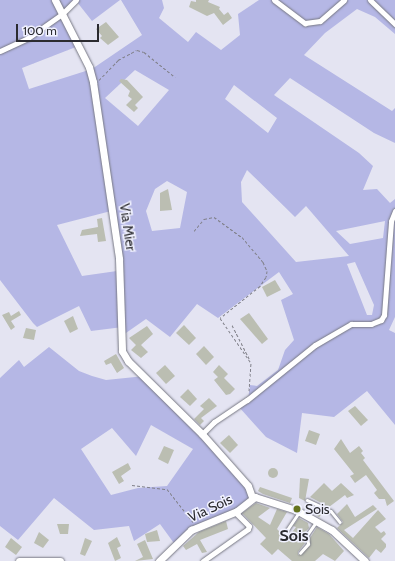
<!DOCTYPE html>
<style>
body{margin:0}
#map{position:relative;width:395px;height:561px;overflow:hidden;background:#e4e4f2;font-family:Cabin,sans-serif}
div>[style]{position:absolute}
.green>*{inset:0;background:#b5b7e5}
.building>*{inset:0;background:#bbbeb2}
.round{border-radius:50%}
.path>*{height:1px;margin-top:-0.5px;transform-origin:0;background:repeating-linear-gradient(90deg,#808089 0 3px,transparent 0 5px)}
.roads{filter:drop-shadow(0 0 1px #777883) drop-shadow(0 0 1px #777883)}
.lane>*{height:2.5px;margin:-1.25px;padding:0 1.25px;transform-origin:1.25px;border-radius:1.25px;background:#fff}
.street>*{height:5px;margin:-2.5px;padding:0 2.5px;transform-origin:2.5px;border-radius:2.5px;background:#fff}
.secondary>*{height:7px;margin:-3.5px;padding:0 3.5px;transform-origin:3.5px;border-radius:3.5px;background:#fff}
.dots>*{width:11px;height:11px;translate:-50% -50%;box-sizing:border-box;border:2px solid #f1f2ff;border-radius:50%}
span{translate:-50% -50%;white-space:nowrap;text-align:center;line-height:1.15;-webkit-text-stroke:3px #f1f2ff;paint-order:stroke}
.street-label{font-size:14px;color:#2b2b30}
.poi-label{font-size:14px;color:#2b2b30}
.left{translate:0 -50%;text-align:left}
.quarter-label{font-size:16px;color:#2b2b30;font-weight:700}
.scale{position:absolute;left:16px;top:24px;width:83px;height:18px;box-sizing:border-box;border:2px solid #2b2b30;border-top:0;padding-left:5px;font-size:12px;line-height:14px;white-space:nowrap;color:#2b2b30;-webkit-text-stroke:3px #f1f2ff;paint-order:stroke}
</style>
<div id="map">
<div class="green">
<i style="clip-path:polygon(evenodd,0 0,120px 0,92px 21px,77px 2px,63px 10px,81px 45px,22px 68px,29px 89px,92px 69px,142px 35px,121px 0,162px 0,164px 8px,159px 18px,188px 42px,196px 32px,221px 50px,240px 35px,238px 14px,259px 0,395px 0,395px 34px,375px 17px,357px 9px,325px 33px,304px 55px,392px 111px,395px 108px,395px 143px,374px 133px,290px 78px,274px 95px,359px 153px,373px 166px,363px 190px,377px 189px,390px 203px,395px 199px,395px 317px,389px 330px,395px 333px,395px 425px,367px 391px,334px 417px,302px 413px,297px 453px,266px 437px,239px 407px,248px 400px,250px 385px,257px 386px,278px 370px,285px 350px,294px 340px,281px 300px,293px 294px,279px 272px,218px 318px,197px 304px,170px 337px,146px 319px,123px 335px,123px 327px,91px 331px,79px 306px,37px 327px,33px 323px,0 280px,0 0,135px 70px,169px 90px,138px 126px,105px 98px,135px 70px,0 0,234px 85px,277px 118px,268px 133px,225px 99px,234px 85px,0 0,247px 170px,295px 217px,306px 206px,349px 256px,296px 262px,242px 202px,241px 182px,247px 170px,0 0,167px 181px,187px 192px,180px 228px,152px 231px,146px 211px,155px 189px,167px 181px,0 0,111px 211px,117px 271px,82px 276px,57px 225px,111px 211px,0 0,385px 221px,383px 238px,350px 244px,336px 231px,385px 221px,0 0,355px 262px,374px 305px,372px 315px,367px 315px,347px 264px,355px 262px)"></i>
<i style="clip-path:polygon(evenodd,49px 347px,79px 371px,92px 376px,106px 380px,145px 376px,249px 486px,252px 499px,235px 513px,202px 525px,176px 546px,160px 524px,134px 541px,129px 526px,94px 530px,54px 498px,18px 540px,0 526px,0 378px,19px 360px,24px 367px,49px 347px,151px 425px,193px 449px,167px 486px,138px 488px,111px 495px,81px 449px,112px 428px,136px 456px,151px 425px)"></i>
</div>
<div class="building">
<i style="clip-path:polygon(196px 0,209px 0,208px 2px,220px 7px,219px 9px,224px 15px,228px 12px,232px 18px,223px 25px,214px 13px,207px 16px,189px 7px,191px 1px,196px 2px)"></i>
<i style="clip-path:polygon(106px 22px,119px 37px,108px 45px,100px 38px,102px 36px,96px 29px)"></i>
<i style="clip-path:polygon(121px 79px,127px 80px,143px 97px,135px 105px,138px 108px,134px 112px,126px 105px,132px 99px,128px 96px,130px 91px,119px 81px)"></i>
<i style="clip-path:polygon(168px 189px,172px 210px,160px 211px,160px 193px)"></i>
<i style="clip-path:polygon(102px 218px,106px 241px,98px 242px,97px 234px,80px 236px,82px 230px,98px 227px,97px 219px)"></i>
<i style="clip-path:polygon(275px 280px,281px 290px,267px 297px,262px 287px)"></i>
<i style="clip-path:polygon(19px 311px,21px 315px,11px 321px,15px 327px,11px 330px,2px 315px,9px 312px,11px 316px)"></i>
<i style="clip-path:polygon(249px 313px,268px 339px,262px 344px,240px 319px)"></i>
<i style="clip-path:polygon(73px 316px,78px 329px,70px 333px,64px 321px)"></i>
<i style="clip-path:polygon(184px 325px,196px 338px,189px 345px,176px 333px)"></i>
<i style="clip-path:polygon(147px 326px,153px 334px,141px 345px,148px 352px,141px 358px,131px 350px,136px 345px,129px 338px)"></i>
<i style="clip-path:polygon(26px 328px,36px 330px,34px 340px,23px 338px)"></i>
<i style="clip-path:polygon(204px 346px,214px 357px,206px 365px,196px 354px)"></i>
<i style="clip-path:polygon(116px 354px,124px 368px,117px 373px,111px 363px,106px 365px,104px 361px)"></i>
<i style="clip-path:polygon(165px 365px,175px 376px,166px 384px,156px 373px)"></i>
<i style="clip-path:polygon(219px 365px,228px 374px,224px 378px,235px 389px,230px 394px,226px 395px,214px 380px,218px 377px,213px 372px)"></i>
<i style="clip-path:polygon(188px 389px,197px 399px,190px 406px,180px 397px)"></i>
<i style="clip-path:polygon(209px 398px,217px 406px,201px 418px,204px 421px,200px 425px,194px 419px,204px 409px,200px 406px)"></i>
<i style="clip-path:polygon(355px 406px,368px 420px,361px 426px,348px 411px)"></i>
<i style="clip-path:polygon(309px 430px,320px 434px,316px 445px,305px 441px)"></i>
<i style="clip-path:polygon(229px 435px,238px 445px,230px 453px,220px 443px)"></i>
<i style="clip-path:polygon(341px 439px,350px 453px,359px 446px,363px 451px,361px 453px,365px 458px,363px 460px,394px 501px,387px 506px,385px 499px,379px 499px,374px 493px,377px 490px,366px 475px,355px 483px,350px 476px,354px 474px,334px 449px)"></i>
<i style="clip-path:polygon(164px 446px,174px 450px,168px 464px,158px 459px)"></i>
<i style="clip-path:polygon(128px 463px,131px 469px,121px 476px,124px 481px,119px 484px,112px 472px)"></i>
<i class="round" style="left:268px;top:468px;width:10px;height:10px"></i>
<i style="clip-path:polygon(300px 478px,309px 479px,305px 501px,299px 498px)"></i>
<i style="clip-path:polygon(324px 483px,332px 491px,341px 483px,354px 495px,347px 498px,345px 495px,329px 507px,310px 497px)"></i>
<i style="clip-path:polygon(260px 487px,292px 498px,290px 503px,263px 494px,258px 491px)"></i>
<i style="clip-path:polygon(256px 503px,270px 508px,258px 517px,270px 525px,277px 509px,287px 512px,277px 529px,287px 539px,296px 527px,293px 526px,299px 518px,308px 523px,309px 528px,302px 535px,305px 543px,298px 552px,298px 555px,310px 546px,310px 538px,317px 527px,329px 534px,344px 551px,335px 561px,323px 554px,315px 561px,292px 561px,278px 549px,272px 555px,260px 544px,266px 538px,242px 513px)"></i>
<i style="clip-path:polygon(347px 504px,355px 517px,373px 505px,377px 509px,344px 530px,353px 538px,378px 510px,386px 519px,375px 527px,381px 533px,384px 531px,386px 534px,381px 539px,386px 544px,386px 547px,381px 553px,376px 549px,369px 558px,337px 528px,343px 522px,337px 514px)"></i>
<i style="clip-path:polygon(312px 506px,325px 511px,326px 512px,319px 517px,308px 511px)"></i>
<i style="clip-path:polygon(226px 521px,228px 529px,200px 540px,207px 552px,202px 553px,197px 544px,186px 550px,183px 546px,199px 532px)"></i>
<i style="clip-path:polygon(57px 524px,69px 524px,68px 534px,60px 534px)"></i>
<i style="clip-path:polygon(157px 530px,160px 541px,147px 542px,145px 534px)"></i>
<i style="clip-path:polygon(39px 532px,49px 540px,43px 548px,34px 543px)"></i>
<i style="clip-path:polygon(117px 537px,121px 546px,117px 548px,121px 558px,115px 561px,108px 543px)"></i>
<i style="clip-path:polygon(11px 538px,22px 547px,16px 555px,5px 547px)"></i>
<i style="clip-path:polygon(85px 538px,92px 541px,85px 556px,80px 554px)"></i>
<i style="clip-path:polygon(145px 540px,153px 559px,135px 561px,143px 557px,137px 544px)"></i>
</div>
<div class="path">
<i style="left:99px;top:80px;width:28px;rotate:-46deg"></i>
<i style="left:118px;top:60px;width:21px;rotate:-28deg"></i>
<i style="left:137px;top:50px;width:7px;rotate:16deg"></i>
<i style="left:144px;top:52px;width:40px;rotate:39deg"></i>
<i style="left:194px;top:231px;width:16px;rotate:-50deg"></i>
<i style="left:204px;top:219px;width:10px;rotate:-11deg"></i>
<i style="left:214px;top:217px;width:34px;rotate:36deg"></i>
<i style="left:242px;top:237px;width:33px;rotate:50deg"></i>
<i style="left:263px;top:262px;width:10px;rotate:66deg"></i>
<i style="left:267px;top:271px;width:6px;rotate:99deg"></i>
<i style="left:266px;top:277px;width:11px;rotate:124deg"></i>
<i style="left:260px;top:286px;width:51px;rotate:141.3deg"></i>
<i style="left:220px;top:318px;width:55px;rotate:55.4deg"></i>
<i style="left:232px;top:325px;width:39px;rotate:63deg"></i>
<i style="left:249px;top:391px;width:28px;rotate:-86deg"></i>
<i style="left:132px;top:485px;width:35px;rotate:7deg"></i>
<i style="left:167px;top:489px;width:42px;rotate:51.8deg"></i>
</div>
<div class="roads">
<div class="lane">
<i style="left:307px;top:500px;width:26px;rotate:25deg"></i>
<i style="left:331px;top:511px;width:14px;rotate:51deg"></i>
<i style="left:285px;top:533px;width:25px;rotate:-56deg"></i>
<i style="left:300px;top:553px;width:12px;rotate:-48deg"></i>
<i style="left:308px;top:544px;width:9px;rotate:-96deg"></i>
<i style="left:307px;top:535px;width:16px;rotate:-55deg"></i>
</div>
<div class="street">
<i style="left:274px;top:0;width:39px;rotate:37deg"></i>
<i style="left:305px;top:23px;width:15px;rotate:-8deg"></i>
<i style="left:320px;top:21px;width:32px;rotate:-41deg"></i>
<i style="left:370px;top:0;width:35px;rotate:44deg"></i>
<i style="left:0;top:51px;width:31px;rotate:-25deg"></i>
<i style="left:28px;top:38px;width:42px;rotate:-35.2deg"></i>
<i style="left:62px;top:14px;width:20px;rotate:-45deg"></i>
<i style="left:202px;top:434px;width:17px;rotate:-45deg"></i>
<i style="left:214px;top:422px;width:40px;rotate:-34deg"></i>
<i style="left:247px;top:400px;width:87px;rotate:-39deg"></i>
<i style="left:315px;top:345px;width:42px;rotate:-30.3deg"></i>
<i style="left:351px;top:324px;width:20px"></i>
<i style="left:371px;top:324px;width:11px;rotate:-22deg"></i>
<i style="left:381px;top:320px;width:6px;rotate:-59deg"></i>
<i style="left:384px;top:315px;width:94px;rotate:-85.7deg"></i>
<i style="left:391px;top:221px;width:11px;rotate:-68deg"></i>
<i style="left:203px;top:561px;width:55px;rotate:-35.4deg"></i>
<i style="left:248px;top:529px;width:3px;rotate:-72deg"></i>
<i style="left:249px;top:526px;width:20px;rotate:-135deg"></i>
</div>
<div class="secondary">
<i style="left:55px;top:0;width:75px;rotate:63.1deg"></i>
<i style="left:89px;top:67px;width:16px;rotate:75deg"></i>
<i style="left:93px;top:82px;width:179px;rotate:81.6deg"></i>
<i style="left:119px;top:259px;width:92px;rotate:88.1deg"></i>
<i style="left:122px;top:351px;width:12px;rotate:59deg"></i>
<i style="left:128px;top:361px;width:104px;rotate:44.6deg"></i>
<i style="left:202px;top:434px;width:69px;rotate:48.5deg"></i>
<i style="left:248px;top:486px;width:12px;rotate:70deg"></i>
<i style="left:19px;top:561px;width:41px"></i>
<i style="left:159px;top:561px;width:45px;rotate:-44.1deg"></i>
<i style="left:191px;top:530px;width:50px;rotate:-22.4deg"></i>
<i style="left:237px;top:511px;width:23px;rotate:-38deg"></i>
<i style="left:255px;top:497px;width:43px;rotate:17.6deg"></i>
<i style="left:296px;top:510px;width:41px;rotate:29.1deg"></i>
<i style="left:332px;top:530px;width:45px;rotate:43.2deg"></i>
</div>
</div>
<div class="dots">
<i style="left:297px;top:509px;background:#657420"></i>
</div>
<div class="street-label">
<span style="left:128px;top:227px;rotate:82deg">Via Mier</span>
<span style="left:210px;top:508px;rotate:-25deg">Via Sois</span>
</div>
<div class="poi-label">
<span class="left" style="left:305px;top:509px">Sois</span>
</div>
<div class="quarter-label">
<span style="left:294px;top:536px">Sois</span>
</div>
<div class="scale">100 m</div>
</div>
